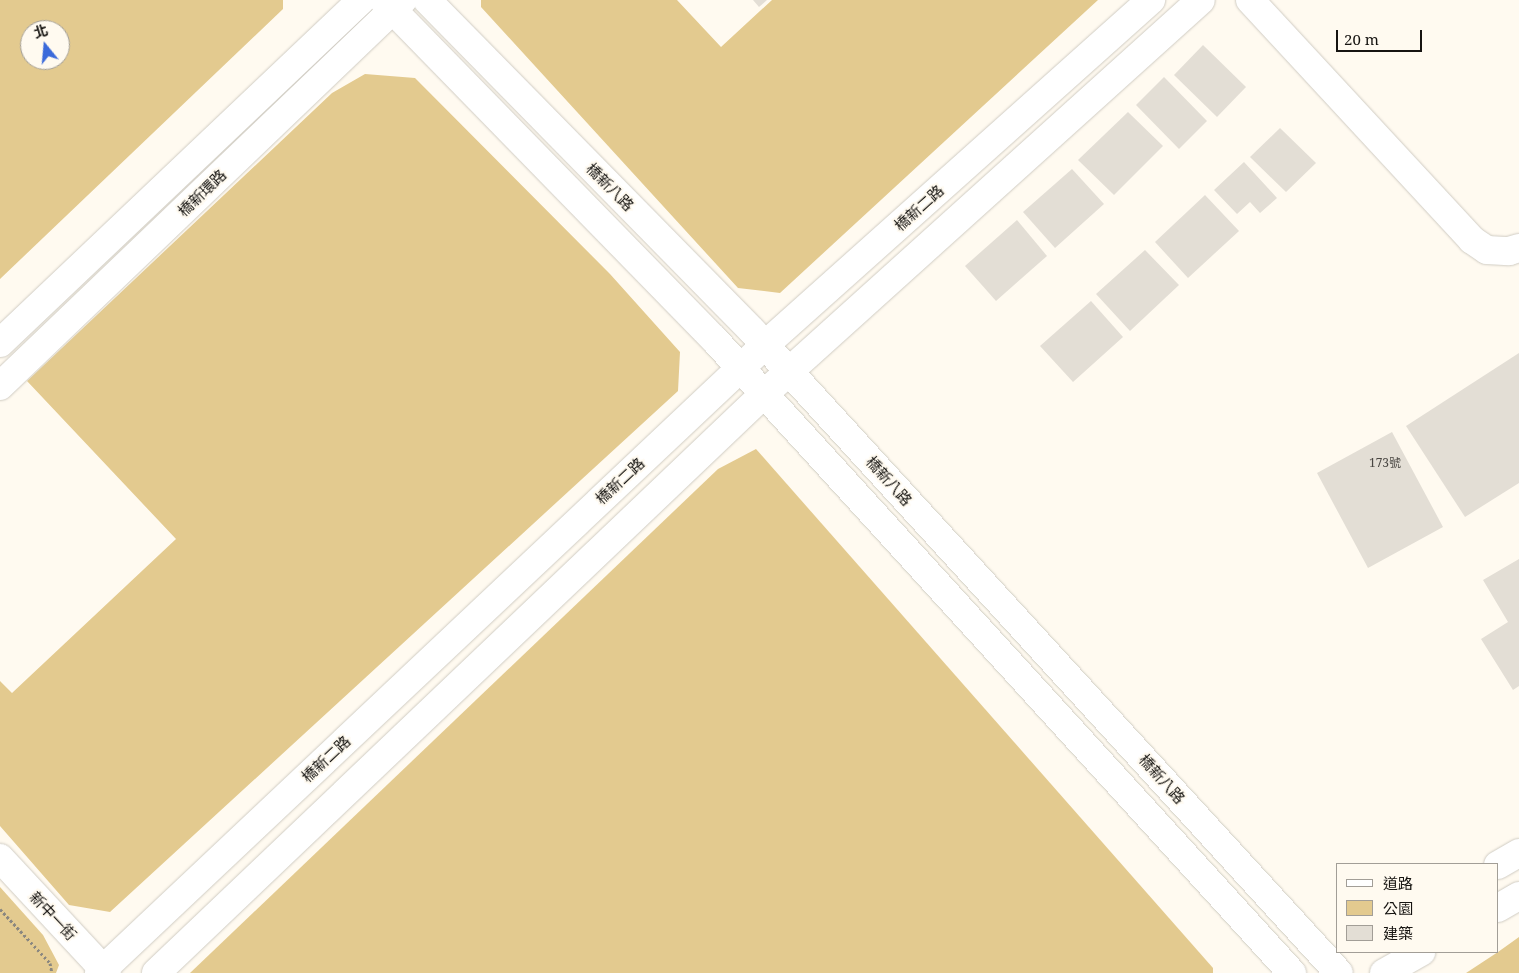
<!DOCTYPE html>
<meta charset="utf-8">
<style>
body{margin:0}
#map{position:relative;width:1519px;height:973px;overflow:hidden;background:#fffaf0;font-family:"Noto Serif","Noto Sans TC",serif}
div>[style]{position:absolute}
.green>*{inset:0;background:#e3ca8f}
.building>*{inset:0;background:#e3ded5}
.path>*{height:3px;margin-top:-1.5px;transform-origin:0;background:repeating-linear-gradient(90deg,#8a8780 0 2.5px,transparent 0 5px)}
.roads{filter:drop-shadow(0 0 1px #d0ccc3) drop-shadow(0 0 1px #d0ccc3)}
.street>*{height:28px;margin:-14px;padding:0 14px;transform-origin:14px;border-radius:14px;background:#fff}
.secondary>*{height:28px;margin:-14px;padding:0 14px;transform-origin:14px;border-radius:14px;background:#fff}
span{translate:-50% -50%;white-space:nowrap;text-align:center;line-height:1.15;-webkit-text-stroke:4px #fffaf0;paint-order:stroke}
.number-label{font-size:12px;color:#494642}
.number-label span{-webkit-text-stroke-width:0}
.street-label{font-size:15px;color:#161411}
.legend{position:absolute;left:1336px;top:863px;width:162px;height:90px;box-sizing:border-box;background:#fffaf0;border:1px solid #a29e97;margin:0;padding:6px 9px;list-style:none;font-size:15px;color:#161411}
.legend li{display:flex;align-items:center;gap:10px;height:25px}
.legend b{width:25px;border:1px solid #a29e97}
.north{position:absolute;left:20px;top:20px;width:50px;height:50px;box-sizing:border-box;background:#fffaf0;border:1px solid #a29e97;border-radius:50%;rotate:343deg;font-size:14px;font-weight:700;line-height:20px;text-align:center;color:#161411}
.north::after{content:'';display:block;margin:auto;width:18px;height:22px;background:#3b6ada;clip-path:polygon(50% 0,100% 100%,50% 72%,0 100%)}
.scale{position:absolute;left:1336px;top:30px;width:86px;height:22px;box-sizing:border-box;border:2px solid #161411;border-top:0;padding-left:6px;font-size:15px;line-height:18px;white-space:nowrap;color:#161411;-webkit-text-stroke:4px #fffaf0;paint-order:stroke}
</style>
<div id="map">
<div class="green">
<i style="clip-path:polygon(evenodd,0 0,283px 0,283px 9px,0 279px,0 0,30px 30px,60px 30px,60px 60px,30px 60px,30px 30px)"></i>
<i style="clip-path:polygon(481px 0,677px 0,721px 47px,772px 0,1098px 0,780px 293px,738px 288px,481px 7px)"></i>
<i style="clip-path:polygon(365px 74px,415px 78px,610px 274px,680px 352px,678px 391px,110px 912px,69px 905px,0 826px,0 681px,12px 693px,176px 539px,27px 381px,332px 93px)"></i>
<i style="clip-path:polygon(756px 449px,1213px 968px,1213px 973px,190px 973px,718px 469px)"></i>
<i style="clip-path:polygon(0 887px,43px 935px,59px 965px,56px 973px,0 973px)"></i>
<i style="clip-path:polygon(1519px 937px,1519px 973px,1466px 973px,1498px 952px)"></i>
</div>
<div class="building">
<i style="clip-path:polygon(753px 0,767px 0,759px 7px)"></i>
<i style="clip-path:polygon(1203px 45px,1246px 87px,1217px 117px,1174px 75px)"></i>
<i style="clip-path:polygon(1164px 77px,1207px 121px,1179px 149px,1136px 105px)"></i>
<i style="clip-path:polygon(1128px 112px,1163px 146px,1114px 195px,1078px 160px)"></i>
<i style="clip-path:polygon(1280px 128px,1316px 163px,1286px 192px,1250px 157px)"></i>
<i style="clip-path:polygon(1244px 162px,1277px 198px,1260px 213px,1250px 202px,1237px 214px,1214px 190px)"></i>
<i style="clip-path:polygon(1072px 169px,1104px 204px,1055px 248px,1023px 212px)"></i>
<i style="clip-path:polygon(1205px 195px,1239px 231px,1188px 278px,1155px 242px)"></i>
<i style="clip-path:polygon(1017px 220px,1047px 256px,996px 301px,965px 266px)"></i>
<i style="clip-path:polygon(1145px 250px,1179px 285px,1130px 331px,1096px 294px)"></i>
<i style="clip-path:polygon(1091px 301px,1123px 337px,1073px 382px,1040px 346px)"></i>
<i style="clip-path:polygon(1519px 353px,1519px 483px,1465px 517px,1406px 426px)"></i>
<i style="clip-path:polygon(1392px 432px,1443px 527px,1368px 568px,1317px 473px)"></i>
<i style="clip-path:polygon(1519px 559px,1519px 686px,1513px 690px,1481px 639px,1508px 622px,1483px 580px)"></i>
</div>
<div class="path">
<i style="left:0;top:909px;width:74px;rotate:47.2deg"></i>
<i style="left:50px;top:963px;width:10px;rotate:79deg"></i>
</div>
<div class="roads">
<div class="street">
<i style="left:383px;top:0;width:474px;rotate:45.7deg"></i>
<i style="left:714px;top:339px;width:858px;rotate:47.65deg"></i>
<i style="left:427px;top:0;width:465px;rotate:45.5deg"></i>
<i style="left:753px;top:332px;width:868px;rotate:47.57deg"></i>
<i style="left:1250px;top:0;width:327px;rotate:47.2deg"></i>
<i style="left:1472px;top:240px;width:18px;rotate:34deg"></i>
<i style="left:1487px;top:250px;width:22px;rotate:3deg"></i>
<i style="left:1509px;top:251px;width:10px;rotate:-17deg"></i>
<i style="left:0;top:858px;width:157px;rotate:47.1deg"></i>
<i style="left:1498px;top:865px;width:24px;rotate:-30deg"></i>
<i style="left:1498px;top:908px;width:24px;rotate:-30deg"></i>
<i style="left:99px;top:973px;width:915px;rotate:-43.32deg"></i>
<i style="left:765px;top:345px;width:518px;rotate:-41.79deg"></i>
<i style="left:156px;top:973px;width:840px;rotate:-43.6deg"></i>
<i style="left:764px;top:394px;width:588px;rotate:-42.04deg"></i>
<i style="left:1384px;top:973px;width:43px;rotate:-29.6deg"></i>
</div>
<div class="secondary">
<i style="left:0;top:343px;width:498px;rotate:-43.5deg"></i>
<i style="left:0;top:386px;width:558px;rotate:-43.77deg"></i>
</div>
</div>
<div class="number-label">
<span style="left:1385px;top:463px">173號</span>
</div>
<div class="street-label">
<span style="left:610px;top:187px;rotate:45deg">橋新八路</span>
<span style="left:202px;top:193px;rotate:-44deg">橋新環路</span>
<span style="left:919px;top:208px;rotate:-42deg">橋新二路</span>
<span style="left:620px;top:481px;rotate:-43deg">橋新二路</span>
<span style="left:889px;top:481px;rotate:48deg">橋新八路</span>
<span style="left:326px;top:759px;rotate:-43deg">橋新二路</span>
<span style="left:1162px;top:779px;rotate:48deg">橋新八路</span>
<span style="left:53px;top:916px;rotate:47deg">新中一街</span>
</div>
<ul class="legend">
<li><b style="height:6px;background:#fff"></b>道路</li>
<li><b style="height:14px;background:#e3ca8f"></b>公園</li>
<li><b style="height:14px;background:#e3ded5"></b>建築</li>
</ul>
<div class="north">北</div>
<div class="scale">20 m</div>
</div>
